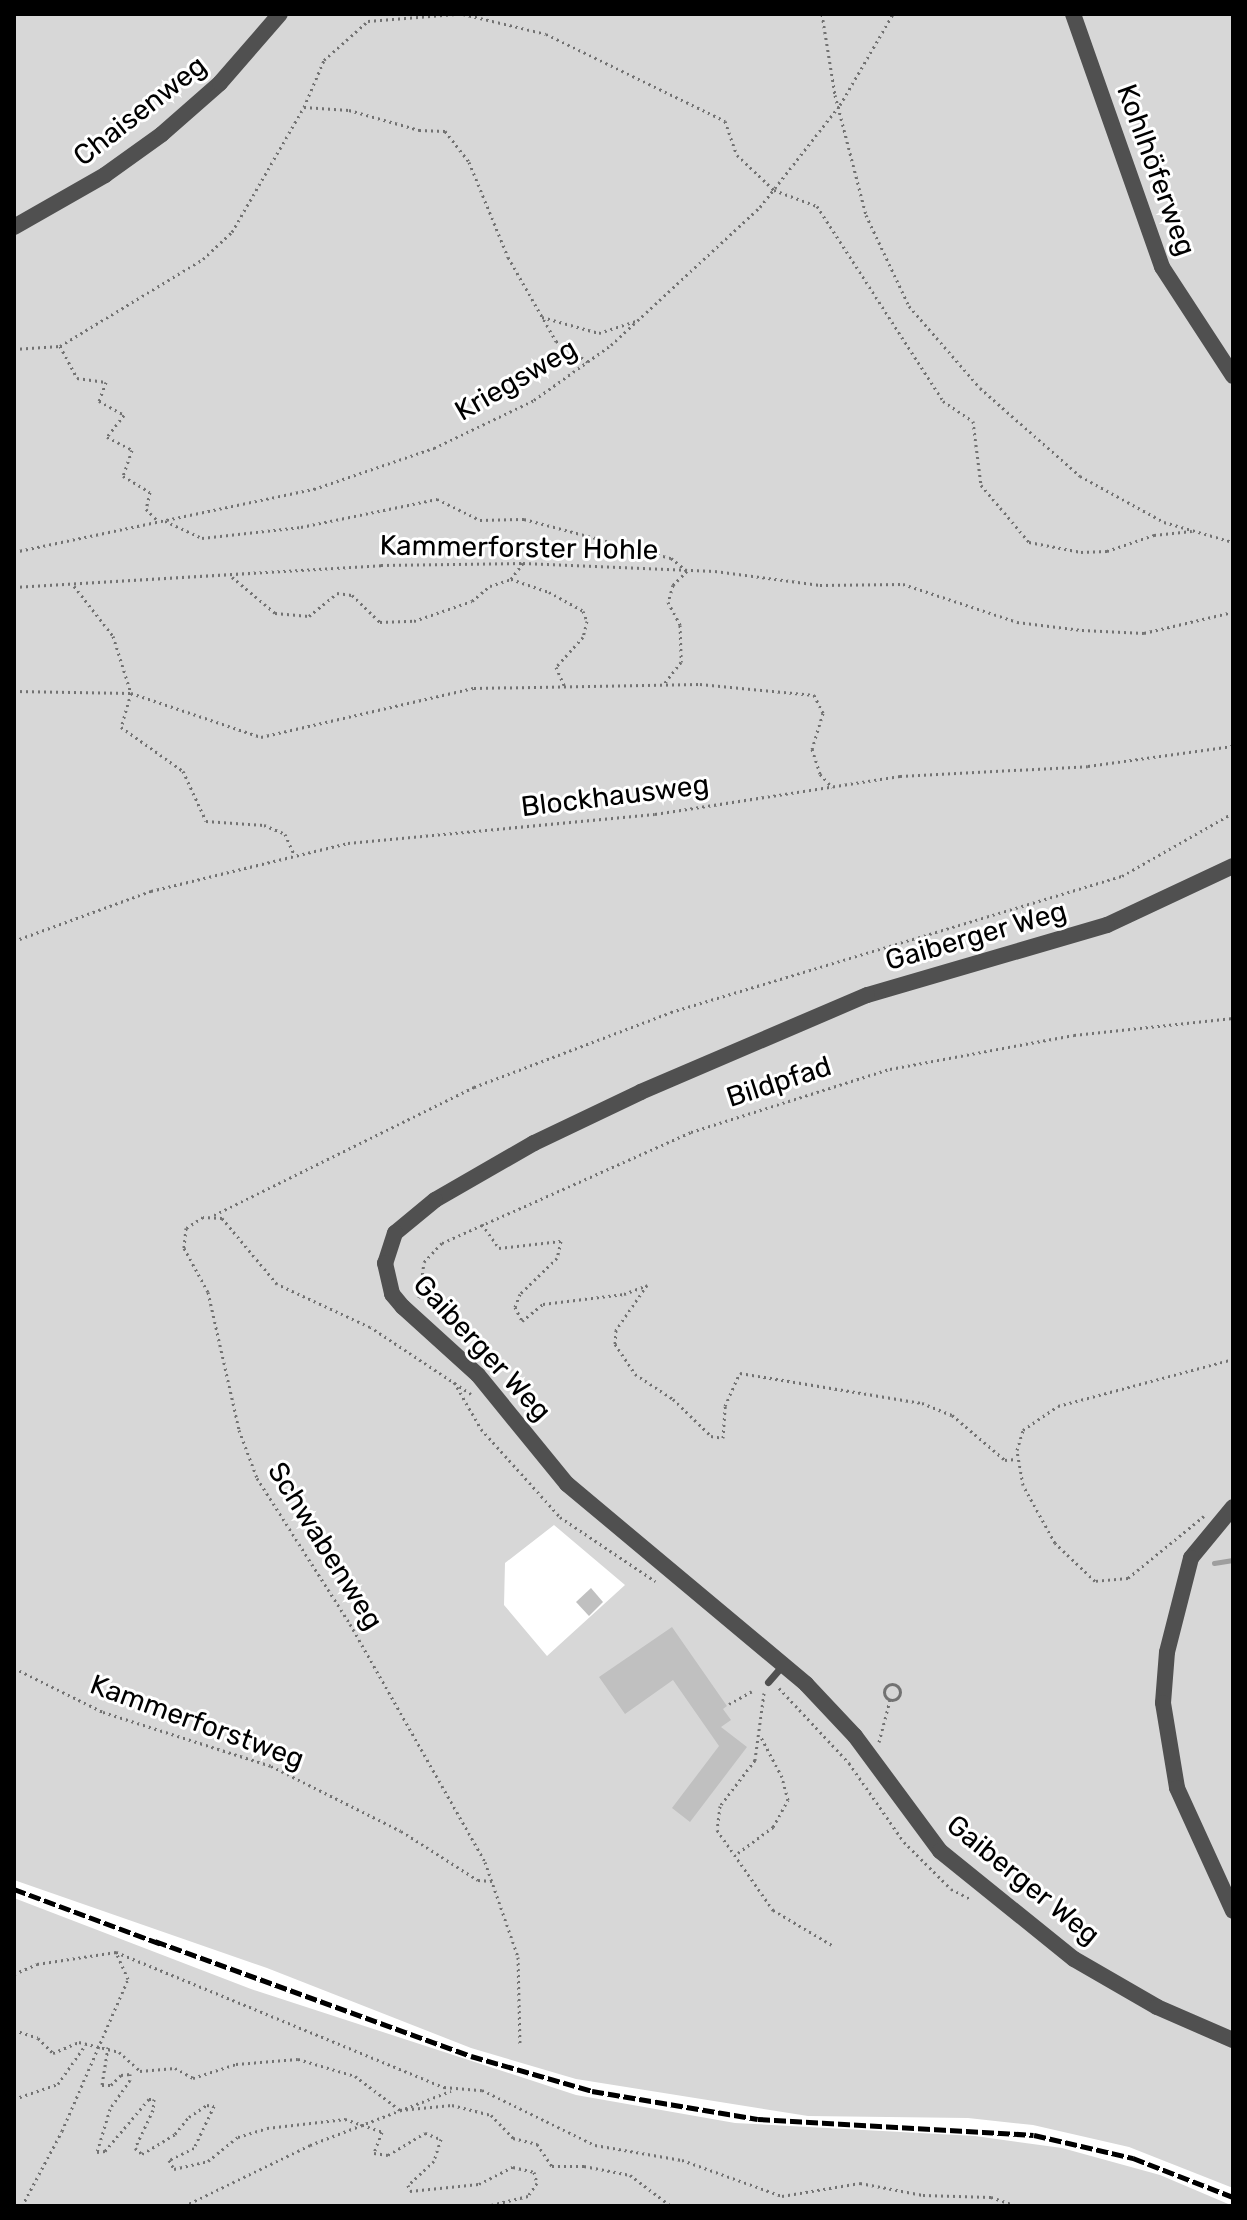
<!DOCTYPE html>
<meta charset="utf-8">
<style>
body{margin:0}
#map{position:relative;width:1247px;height:2220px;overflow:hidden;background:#fff;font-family:Rubik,sans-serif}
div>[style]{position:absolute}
.green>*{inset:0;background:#d7d7d7}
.stream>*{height:5px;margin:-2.5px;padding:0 2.5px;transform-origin:2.5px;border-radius:2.5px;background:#9e9e9e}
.building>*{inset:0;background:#c0c0c0}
.path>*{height:3px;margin-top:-1.5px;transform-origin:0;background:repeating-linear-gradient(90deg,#727272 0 2px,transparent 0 6px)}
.path>.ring{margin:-1.5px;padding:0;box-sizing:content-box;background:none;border:3px solid #727272;border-radius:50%}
.service>*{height:7px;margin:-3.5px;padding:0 3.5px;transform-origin:3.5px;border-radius:3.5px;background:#505050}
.tertiary>*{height:16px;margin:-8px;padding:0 8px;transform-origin:8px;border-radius:8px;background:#505050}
.rail>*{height:5px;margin-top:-2.5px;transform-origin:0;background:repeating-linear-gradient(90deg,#000 0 12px,transparent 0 16px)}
span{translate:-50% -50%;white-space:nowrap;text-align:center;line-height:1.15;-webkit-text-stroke:6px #fff;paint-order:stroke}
.street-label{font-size:28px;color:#000}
.frame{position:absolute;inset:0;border:16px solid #000;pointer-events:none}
</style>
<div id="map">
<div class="green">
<i style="clip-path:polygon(evenodd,14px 14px,1233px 14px,1233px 2188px,1129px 2147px,1033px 2125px,968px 2118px,808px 2116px,576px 2079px,471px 2048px,267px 1968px,14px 1880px,14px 14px,554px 1525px,625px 1585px,547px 1656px,504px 1605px,505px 1563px,554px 1525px)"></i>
<i style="clip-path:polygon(14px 1898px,251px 1989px,576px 2095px,735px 2123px,975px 2136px,1062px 2148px,1160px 2175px,1233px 2206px,14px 2206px)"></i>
</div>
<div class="stream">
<i style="left:1214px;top:1563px;width:19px;rotate:-9deg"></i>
</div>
<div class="building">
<i style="clip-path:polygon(591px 1588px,603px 1602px,589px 1616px,576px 1602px)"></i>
<i style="clip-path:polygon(672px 1627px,727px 1706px,723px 1709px,731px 1720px,721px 1727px,747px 1747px,690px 1822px,672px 1808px,719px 1746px,673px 1680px,625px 1714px,599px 1677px)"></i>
</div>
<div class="path">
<i style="left:463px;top:14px;width:85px;rotate:13.5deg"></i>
<i style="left:546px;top:34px;width:199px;rotate:25.9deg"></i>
<i style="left:725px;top:121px;width:36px;rotate:71deg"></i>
<i style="left:737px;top:155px;width:51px;rotate:43.4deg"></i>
<i style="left:774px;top:190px;width:46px;rotate:20.4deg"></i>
<i style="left:817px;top:206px;width:232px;rotate:57.1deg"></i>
<i style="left:943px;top:401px;width:36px;rotate:34deg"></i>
<i style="left:973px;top:421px;width:64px;rotate:82.9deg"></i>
<i style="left:981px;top:485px;width:75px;rotate:49.9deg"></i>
<i style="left:1029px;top:542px;width:53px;rotate:10.9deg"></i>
<i style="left:1081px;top:552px;width:26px;rotate:-2deg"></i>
<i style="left:1107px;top:551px;width:50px;rotate:-18.8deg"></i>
<i style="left:1154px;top:535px;width:38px;rotate:-6deg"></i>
<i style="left:822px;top:14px;width:82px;rotate:80.9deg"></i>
<i style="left:835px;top:95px;width:124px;rotate:75.5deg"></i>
<i style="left:866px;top:215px;width:101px;rotate:64.7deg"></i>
<i style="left:909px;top:306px;width:108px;rotate:49.1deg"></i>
<i style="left:980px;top:388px;width:133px;rotate:41.3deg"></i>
<i style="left:1080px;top:476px;width:96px;rotate:28.7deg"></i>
<i style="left:1164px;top:522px;width:72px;rotate:16.2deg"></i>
<i style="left:304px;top:107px;width:51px;rotate:-66.9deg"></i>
<i style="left:324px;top:60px;width:59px;rotate:-41.6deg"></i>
<i style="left:368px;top:21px;width:88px;rotate:-4.5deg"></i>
<i style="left:542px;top:317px;width:59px;rotate:15.7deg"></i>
<i style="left:599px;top:333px;width:40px;rotate:-18deg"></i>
<i style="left:60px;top:346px;width:36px;rotate:62deg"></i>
<i style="left:77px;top:378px;width:29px;rotate:8deg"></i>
<i style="left:106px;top:382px;width:20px;rotate:110deg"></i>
<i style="left:99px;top:401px;width:29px;rotate:29deg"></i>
<i style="left:124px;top:415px;width:28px;rotate:128deg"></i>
<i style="left:107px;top:437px;width:28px;rotate:27deg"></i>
<i style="left:132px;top:450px;width:28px;rotate:109deg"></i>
<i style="left:123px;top:476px;width:31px;rotate:31deg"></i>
<i style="left:150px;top:492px;width:17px;rotate:103deg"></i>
<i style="left:146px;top:509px;width:17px;rotate:45deg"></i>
<i style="left:14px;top:349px;width:46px;rotate:-3.7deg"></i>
<i style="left:60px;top:346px;width:167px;rotate:-31.3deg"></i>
<i style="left:203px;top:259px;width:40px;rotate:-43deg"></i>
<i style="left:232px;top:232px;width:144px;rotate:-60.1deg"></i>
<i style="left:304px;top:107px;width:45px;rotate:3.8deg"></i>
<i style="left:349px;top:110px;width:73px;rotate:15.9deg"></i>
<i style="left:419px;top:130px;width:26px;rotate:2deg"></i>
<i style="left:445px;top:131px;width:39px;rotate:52deg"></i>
<i style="left:469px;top:162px;width:103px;rotate:67.7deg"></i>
<i style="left:508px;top:257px;width:97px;rotate:60.3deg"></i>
<i style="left:556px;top:341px;width:38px;rotate:33deg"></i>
<i style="left:165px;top:521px;width:41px;rotate:24.7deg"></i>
<i style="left:202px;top:538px;width:100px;rotate:-6.3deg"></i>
<i style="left:301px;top:527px;width:139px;rotate:-11.6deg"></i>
<i style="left:437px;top:499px;width:48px;rotate:26deg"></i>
<i style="left:480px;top:520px;width:44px;rotate:-1.3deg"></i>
<i style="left:524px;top:519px;width:152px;rotate:14.9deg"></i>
<i style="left:671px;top:558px;width:21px;rotate:39deg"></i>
<i style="left:687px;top:571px;width:20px;rotate:135deg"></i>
<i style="left:673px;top:585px;width:18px;rotate:106deg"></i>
<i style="left:668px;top:602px;width:26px;rotate:62deg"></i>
<i style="left:680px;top:625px;width:37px;rotate:88deg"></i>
<i style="left:681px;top:662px;width:29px;rotate:128deg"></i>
<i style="left:14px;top:552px;width:307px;rotate:-11.9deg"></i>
<i style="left:314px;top:489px;width:127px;rotate:-18.9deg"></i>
<i style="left:434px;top:448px;width:111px;rotate:-25.6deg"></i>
<i style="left:534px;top:400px;width:95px;rotate:-35.5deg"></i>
<i style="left:611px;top:345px;width:203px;rotate:-42.8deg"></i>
<i style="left:760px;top:207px;width:130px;rotate:-51.9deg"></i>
<i style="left:840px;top:105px;width:105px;rotate:-59.8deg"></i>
<i style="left:232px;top:577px;width:56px;rotate:39.9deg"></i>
<i style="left:275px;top:613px;width:34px;rotate:5deg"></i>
<i style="left:309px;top:616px;width:36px;rotate:-39deg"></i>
<i style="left:337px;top:593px;width:15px;rotate:8deg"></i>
<i style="left:352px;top:595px;width:39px;rotate:44deg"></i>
<i style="left:380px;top:622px;width:34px;rotate:-2deg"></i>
<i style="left:414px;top:621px;width:61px;rotate:-19deg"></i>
<i style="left:472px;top:601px;width:23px;rotate:-40deg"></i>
<i style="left:490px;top:586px;width:22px;rotate:-18deg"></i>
<i style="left:511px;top:579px;width:40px;rotate:18.9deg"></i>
<i style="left:549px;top:592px;width:39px;rotate:29deg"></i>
<i style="left:583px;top:611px;width:11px;rotate:68deg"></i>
<i style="left:587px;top:621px;width:16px;rotate:104deg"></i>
<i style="left:583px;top:637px;width:40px;rotate:132deg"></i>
<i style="left:556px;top:667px;width:22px;rotate:66deg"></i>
<i style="left:511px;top:579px;width:20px;rotate:-53deg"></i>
<i style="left:74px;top:586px;width:63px;rotate:52deg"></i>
<i style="left:113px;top:636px;width:60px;rotate:72.5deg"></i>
<i style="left:131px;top:693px;width:35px;rotate:106deg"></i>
<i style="left:121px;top:727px;width:76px;rotate:35.4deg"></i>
<i style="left:183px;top:771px;width:55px;rotate:65.3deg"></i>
<i style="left:206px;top:821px;width:58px;rotate:3.9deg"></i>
<i style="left:264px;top:825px;width:23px;rotate:23deg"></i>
<i style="left:285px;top:834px;width:22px;rotate:66deg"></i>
<i style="left:14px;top:587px;width:368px;rotate:-3.4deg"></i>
<i style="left:381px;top:565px;width:142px;rotate:-0.8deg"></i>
<i style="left:523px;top:563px;width:192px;rotate:2.4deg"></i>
<i style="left:715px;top:571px;width:106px;rotate:7.6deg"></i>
<i style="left:820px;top:585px;width:83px;rotate:-0.7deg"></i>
<i style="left:903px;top:584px;width:120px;rotate:18.4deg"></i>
<i style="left:1017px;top:622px;width:65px;rotate:7deg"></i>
<i style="left:1082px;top:630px;width:62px;rotate:2.8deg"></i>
<i style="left:1144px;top:633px;width:91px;rotate:-13.3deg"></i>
<i style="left:14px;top:691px;width:117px;rotate:1deg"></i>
<i style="left:131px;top:693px;width:137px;rotate:18.7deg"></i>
<i style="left:261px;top:737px;width:219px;rotate:-13deg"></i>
<i style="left:474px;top:688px;width:226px;rotate:-1deg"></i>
<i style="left:700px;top:684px;width:115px;rotate:5.5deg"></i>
<i style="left:814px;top:695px;width:20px;rotate:63deg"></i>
<i style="left:823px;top:713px;width:38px;rotate:107deg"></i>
<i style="left:812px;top:749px;width:26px;rotate:72deg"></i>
<i style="left:820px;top:774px;width:18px;rotate:47deg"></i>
<i style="left:14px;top:941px;width:146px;rotate:-20.1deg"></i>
<i style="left:151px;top:891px;width:203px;rotate:-13.7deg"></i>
<i style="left:348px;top:843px;width:308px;rotate:-5.4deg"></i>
<i style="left:655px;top:814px;width:248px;rotate:-8.8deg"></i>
<i style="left:900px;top:776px;width:188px;rotate:-3deg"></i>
<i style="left:1088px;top:766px;width:146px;rotate:-7.9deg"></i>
<i style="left:214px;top:1215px;width:290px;rotate:-26.2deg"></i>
<i style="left:474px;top:1087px;width:211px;rotate:-20.8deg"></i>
<i style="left:671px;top:1012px;width:471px;rotate:-16.8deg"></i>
<i style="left:1122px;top:876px;width:128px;rotate:-29.6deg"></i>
<i style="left:482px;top:1224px;width:29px;rotate:55deg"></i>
<i style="left:499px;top:1248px;width:62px;rotate:-6.4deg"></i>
<i style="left:561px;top:1241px;width:17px;rotate:103deg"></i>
<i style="left:557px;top:1258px;width:52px;rotate:135.8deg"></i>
<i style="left:520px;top:1294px;width:14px;rotate:111deg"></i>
<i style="left:515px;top:1307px;width:16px;rotate:63deg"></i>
<i style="left:522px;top:1321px;width:27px;rotate:-39deg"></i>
<i style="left:543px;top:1304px;width:82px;rotate:-7deg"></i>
<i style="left:624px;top:1294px;width:25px;rotate:-21deg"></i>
<i style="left:647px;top:1285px;width:55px;rotate:124.6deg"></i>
<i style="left:616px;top:1330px;width:14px;rotate:94deg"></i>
<i style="left:615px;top:1344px;width:36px;rotate:56deg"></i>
<i style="left:635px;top:1374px;width:45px;rotate:33.3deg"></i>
<i style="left:673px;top:1399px;width:53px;rotate:44.2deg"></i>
<i style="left:711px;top:1436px;width:12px;rotate:9deg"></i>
<i style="left:723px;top:1438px;width:32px;rotate:-86deg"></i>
<i style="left:725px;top:1406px;width:36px;rotate:-66deg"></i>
<i style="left:740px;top:1373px;width:184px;rotate:9.4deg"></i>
<i style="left:922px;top:1403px;width:32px;rotate:22deg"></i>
<i style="left:952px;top:1415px;width:70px;rotate:40.3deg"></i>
<i style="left:1005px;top:1460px;width:11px;rotate:-5deg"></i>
<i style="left:419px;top:1298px;width:36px;rotate:-82deg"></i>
<i style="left:424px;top:1262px;width:26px;rotate:-47deg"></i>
<i style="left:442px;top:1243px;width:273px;rotate:-24deg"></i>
<i style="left:691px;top:1132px;width:209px;rotate:-17.6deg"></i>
<i style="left:890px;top:1069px;width:187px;rotate:-10.5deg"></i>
<i style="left:1074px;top:1035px;width:160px;rotate:-6.1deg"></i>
<i style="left:454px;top:1382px;width:54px;rotate:60.1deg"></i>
<i style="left:481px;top:1429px;width:118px;rotate:48.1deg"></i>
<i style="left:560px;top:1517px;width:115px;rotate:34deg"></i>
<i style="left:471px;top:1394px;width:121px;rotate:-146.4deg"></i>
<i style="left:370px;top:1327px;width:102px;rotate:-155.2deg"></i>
<i style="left:277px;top:1284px;width:86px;rotate:-129.8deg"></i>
<i style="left:222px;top:1218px;width:19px;rotate:-177deg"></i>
<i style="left:203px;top:1217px;width:20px;rotate:147deg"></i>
<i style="left:186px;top:1228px;width:20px;rotate:96deg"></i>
<i style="left:184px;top:1248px;width:50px;rotate:61.4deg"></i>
<i style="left:208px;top:1292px;width:141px;rotate:77.3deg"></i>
<i style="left:239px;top:1430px;width:51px;rotate:69.4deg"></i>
<i style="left:257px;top:1478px;width:173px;rotate:57.5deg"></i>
<i style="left:350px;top:1624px;width:274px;rotate:60.4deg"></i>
<i style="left:485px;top:1862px;width:101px;rotate:70.8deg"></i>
<i style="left:518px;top:1957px;width:87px;rotate:88.7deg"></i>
<i style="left:1204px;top:1516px;width:98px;rotate:140.8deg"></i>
<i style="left:1128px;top:1578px;width:33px;rotate:175deg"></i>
<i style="left:1095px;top:1581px;width:55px;rotate:-136.5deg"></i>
<i style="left:1055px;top:1543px;width:66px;rotate:-118.9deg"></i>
<i style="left:1023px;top:1485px;width:36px;rotate:-100deg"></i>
<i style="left:1017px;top:1450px;width:21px;rotate:-73deg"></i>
<i style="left:1023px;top:1430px;width:42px;rotate:-34.4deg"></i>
<i style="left:1058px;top:1406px;width:181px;rotate:-15deg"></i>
<i style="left:14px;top:1668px;width:99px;rotate:26.3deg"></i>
<i style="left:103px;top:1712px;width:176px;rotate:17.8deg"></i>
<i style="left:271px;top:1766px;width:145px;rotate:26.6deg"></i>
<i style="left:401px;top:1831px;width:91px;rotate:32.5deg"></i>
<i style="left:478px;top:1880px;width:14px;rotate:4deg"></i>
<i class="ring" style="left:884px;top:1684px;width:13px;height:13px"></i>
<i style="left:779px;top:1688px;width:103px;rotate:47deg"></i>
<i style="left:849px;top:1763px;width:96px;rotate:55.2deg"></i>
<i style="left:904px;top:1842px;width:66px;rotate:45deg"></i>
<i style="left:951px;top:1889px;width:22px;rotate:27deg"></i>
<i style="left:764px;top:1693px;width:68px;rotate:97.7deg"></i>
<i style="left:755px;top:1760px;width:58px;rotate:127.3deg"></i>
<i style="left:720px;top:1806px;width:24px;rotate:97deg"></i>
<i style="left:717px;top:1830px;width:98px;rotate:55deg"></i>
<i style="left:773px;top:1910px;width:69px;rotate:30.7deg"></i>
<i style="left:729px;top:1704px;width:26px;rotate:-29deg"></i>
<i style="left:879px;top:1742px;width:43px;rotate:-75.3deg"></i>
<i style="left:738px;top:1853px;width:44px;rotate:-36.6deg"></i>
<i style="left:773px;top:1827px;width:31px;rotate:-61deg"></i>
<i style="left:788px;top:1800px;width:24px;rotate:-105deg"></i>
<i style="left:782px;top:1777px;width:45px;rotate:-117.7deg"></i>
<i style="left:14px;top:1974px;width:25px;rotate:-23deg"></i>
<i style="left:37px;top:1964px;width:80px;rotate:-8.6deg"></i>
<i style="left:116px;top:1952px;width:355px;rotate:22.4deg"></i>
<i style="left:444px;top:2087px;width:38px;rotate:5deg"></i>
<i style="left:482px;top:2090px;width:126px;rotate:26deg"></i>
<i style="left:595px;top:2145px;width:88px;rotate:9.8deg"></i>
<i style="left:682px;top:2160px;width:106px;rotate:19.8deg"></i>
<i style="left:782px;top:2196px;width:79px;rotate:-9.5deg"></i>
<i style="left:860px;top:2183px;width:64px;rotate:10.8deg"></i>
<i style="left:923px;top:2195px;width:68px;rotate:1.7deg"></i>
<i style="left:991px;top:2197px;width:28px;rotate:19deg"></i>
<i style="left:14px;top:2030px;width:25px;rotate:18deg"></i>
<i style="left:38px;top:2038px;width:21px;rotate:45deg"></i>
<i style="left:53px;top:2053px;width:28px;rotate:-23deg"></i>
<i style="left:79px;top:2042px;width:41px;rotate:14deg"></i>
<i style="left:119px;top:2052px;width:28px;rotate:42deg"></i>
<i style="left:140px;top:2071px;width:35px;rotate:-5deg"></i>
<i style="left:175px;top:2068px;width:21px;rotate:29deg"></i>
<i style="left:193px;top:2078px;width:45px;rotate:-18deg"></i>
<i style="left:236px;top:2064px;width:62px;rotate:-4.6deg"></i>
<i style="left:298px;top:2059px;width:59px;rotate:16.6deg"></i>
<i style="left:355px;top:2076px;width:56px;rotate:37.1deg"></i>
<i style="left:400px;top:2110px;width:52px;rotate:-5.5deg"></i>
<i style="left:452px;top:2105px;width:40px;rotate:14.4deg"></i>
<i style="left:491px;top:2115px;width:32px;rotate:46deg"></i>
<i style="left:513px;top:2138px;width:25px;rotate:14deg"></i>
<i style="left:537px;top:2144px;width:27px;rotate:56deg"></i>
<i style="left:552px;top:2166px;width:32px"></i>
<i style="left:584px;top:2166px;width:47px;rotate:11.1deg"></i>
<i style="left:630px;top:2175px;width:51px;rotate:37.1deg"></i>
<i style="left:108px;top:2047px;width:38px;rotate:99deg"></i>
<i style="left:102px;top:2085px;width:9px"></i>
<i style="left:111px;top:2085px;width:14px;rotate:-45deg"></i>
<i style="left:121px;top:2075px;width:9px;rotate:-6deg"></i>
<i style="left:130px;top:2074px;width:6px;rotate:90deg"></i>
<i style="left:130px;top:2080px;width:35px;rotate:125deg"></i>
<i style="left:110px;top:2109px;width:45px;rotate:106.8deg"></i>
<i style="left:97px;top:2152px;width:8px;rotate:-7deg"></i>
<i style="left:105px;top:2151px;width:68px;rotate:-49.8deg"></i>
<i style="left:149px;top:2099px;width:5px"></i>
<i style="left:154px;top:2099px;width:11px;rotate:95deg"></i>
<i style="left:153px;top:2110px;width:42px;rotate:115.3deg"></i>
<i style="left:135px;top:2148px;width:9px;rotate:41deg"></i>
<i style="left:142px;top:2154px;width:39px;rotate:-31deg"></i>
<i style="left:175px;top:2134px;width:22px;rotate:-51deg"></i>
<i style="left:189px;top:2117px;width:22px;rotate:-34deg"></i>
<i style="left:207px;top:2105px;width:7px;rotate:8deg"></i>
<i style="left:214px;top:2106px;width:47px;rotate:115.5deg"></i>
<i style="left:194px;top:2148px;width:28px;rotate:154deg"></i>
<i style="left:169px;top:2160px;width:10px;rotate:61deg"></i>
<i style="left:174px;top:2169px;width:35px;rotate:-13deg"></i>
<i style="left:208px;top:2161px;width:38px;rotate:-39deg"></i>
<i style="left:238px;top:2137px;width:30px;rotate:-17deg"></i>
<i style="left:267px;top:2128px;width:79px;rotate:-6.6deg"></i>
<i style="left:345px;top:2119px;width:39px;rotate:19deg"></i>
<i style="left:382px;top:2132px;width:22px;rotate:111deg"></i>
<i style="left:374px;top:2153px;width:14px;rotate:8deg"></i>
<i style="left:388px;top:2155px;width:43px;rotate:-30.7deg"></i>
<i style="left:425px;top:2133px;width:17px;rotate:21deg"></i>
<i style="left:441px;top:2139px;width:23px;rotate:108deg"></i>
<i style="left:434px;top:2161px;width:35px;rotate:137deg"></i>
<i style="left:408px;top:2185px;width:6px;rotate:72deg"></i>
<i style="left:410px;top:2191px;width:69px;rotate:-5.8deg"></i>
<i style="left:479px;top:2184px;width:38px;rotate:-27deg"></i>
<i style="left:513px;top:2167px;width:22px;rotate:13deg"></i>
<i style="left:534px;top:2172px;width:11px;rotate:75deg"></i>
<i style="left:537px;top:2183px;width:16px;rotate:125deg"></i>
<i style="left:528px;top:2196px;width:42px;rotate:166.3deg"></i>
<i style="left:14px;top:2099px;width:46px;rotate:-18.8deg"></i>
<i style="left:58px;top:2084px;width:49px;rotate:-55deg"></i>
<i style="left:22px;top:2206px;width:85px;rotate:-61.9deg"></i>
<i style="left:62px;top:2131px;width:166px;rotate:-66.5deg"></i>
<i style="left:128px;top:1979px;width:30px;rotate:-114deg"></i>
<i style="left:184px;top:2206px;width:140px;rotate:-25.8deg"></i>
<i style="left:310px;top:2145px;width:151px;rotate:-21deg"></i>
<i style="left:1091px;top:2206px;width:18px"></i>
</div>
<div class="service">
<i style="left:768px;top:1682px;width:23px;rotate:-49deg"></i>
</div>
<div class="tertiary">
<i style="left:1073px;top:14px;width:268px;rotate:70.6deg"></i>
<i style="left:1162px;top:267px;width:130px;rotate:56.9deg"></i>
<i style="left:14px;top:227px;width:105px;rotate:-29.7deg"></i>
<i style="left:105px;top:175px;width:70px;rotate:-35.7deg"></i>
<i style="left:162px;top:134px;width:77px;rotate:-41.3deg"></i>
<i style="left:220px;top:83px;width:91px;rotate:-49deg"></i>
<i style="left:1233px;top:866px;width:139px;rotate:154.9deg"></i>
<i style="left:1107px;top:925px;width:250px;rotate:163.7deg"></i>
<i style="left:867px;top:995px;width:246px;rotate:156.8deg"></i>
<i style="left:641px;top:1092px;width:119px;rotate:154.5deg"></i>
<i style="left:534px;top:1143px;width:114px;rotate:150.1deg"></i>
<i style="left:435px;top:1200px;width:52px;rotate:140.5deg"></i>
<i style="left:395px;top:1233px;width:32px;rotate:108deg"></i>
<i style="left:385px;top:1263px;width:32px;rotate:77deg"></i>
<i style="left:392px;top:1294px;width:17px;rotate:50deg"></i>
<i style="left:403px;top:1307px;width:101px;rotate:42.2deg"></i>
<i style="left:478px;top:1375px;width:141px;rotate:50.8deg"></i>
<i style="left:567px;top:1484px;width:312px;rotate:39.9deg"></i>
<i style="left:806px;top:1684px;width:71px;rotate:46.7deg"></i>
<i style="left:855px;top:1736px;width:143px;rotate:53.5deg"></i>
<i style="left:940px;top:1851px;width:172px;rotate:38.9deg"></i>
<i style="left:1074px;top:1959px;width:96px;rotate:30deg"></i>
<i style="left:1157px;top:2007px;width:83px;rotate:23.5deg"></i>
<i style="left:1233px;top:1507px;width:66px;rotate:129.5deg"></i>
<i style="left:1191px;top:1558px;width:97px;rotate:104.3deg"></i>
<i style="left:1167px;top:1652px;width:51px;rotate:94.5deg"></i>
<i style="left:1163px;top:1703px;width:86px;rotate:80.6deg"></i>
<i style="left:1177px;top:1788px;width:135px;rotate:65.5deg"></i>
</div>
<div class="rail">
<i style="left:14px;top:1889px;width:160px;rotate:20.5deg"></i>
<i style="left:155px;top:1941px;width:336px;rotate:20deg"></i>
<i style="left:471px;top:2056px;width:126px;rotate:16.1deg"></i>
<i style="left:592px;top:2091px;width:168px;rotate:9.6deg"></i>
<i style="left:758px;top:2119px;width:276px;rotate:3.3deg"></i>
<i style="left:1034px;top:2135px;width:102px;rotate:13.1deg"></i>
<i style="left:1133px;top:2158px;width:107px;rotate:21.3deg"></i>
</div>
<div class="street-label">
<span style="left:140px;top:111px;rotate:-38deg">Chaisenweg</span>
<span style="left:1156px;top:170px;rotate:70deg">Kohlhöferweg</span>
<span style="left:516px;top:380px;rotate:-30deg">Kriegsweg</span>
<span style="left:519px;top:548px;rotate:1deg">Kammerforster Hohle</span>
<span style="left:615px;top:796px;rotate:-7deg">Blockhausweg</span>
<span style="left:976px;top:936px;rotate:-16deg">Gaiberger Weg</span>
<span style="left:779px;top:1082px;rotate:-18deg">Bildpfad</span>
<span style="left:482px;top:1348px;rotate:47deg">Gaiberger Weg</span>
<span style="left:325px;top:1546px;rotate:58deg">Schwabenweg</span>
<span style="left:197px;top:1722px;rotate:20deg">Kammerforstweg</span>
<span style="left:1023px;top:1880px;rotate:39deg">Gaiberger Weg</span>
</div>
<div class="frame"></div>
</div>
